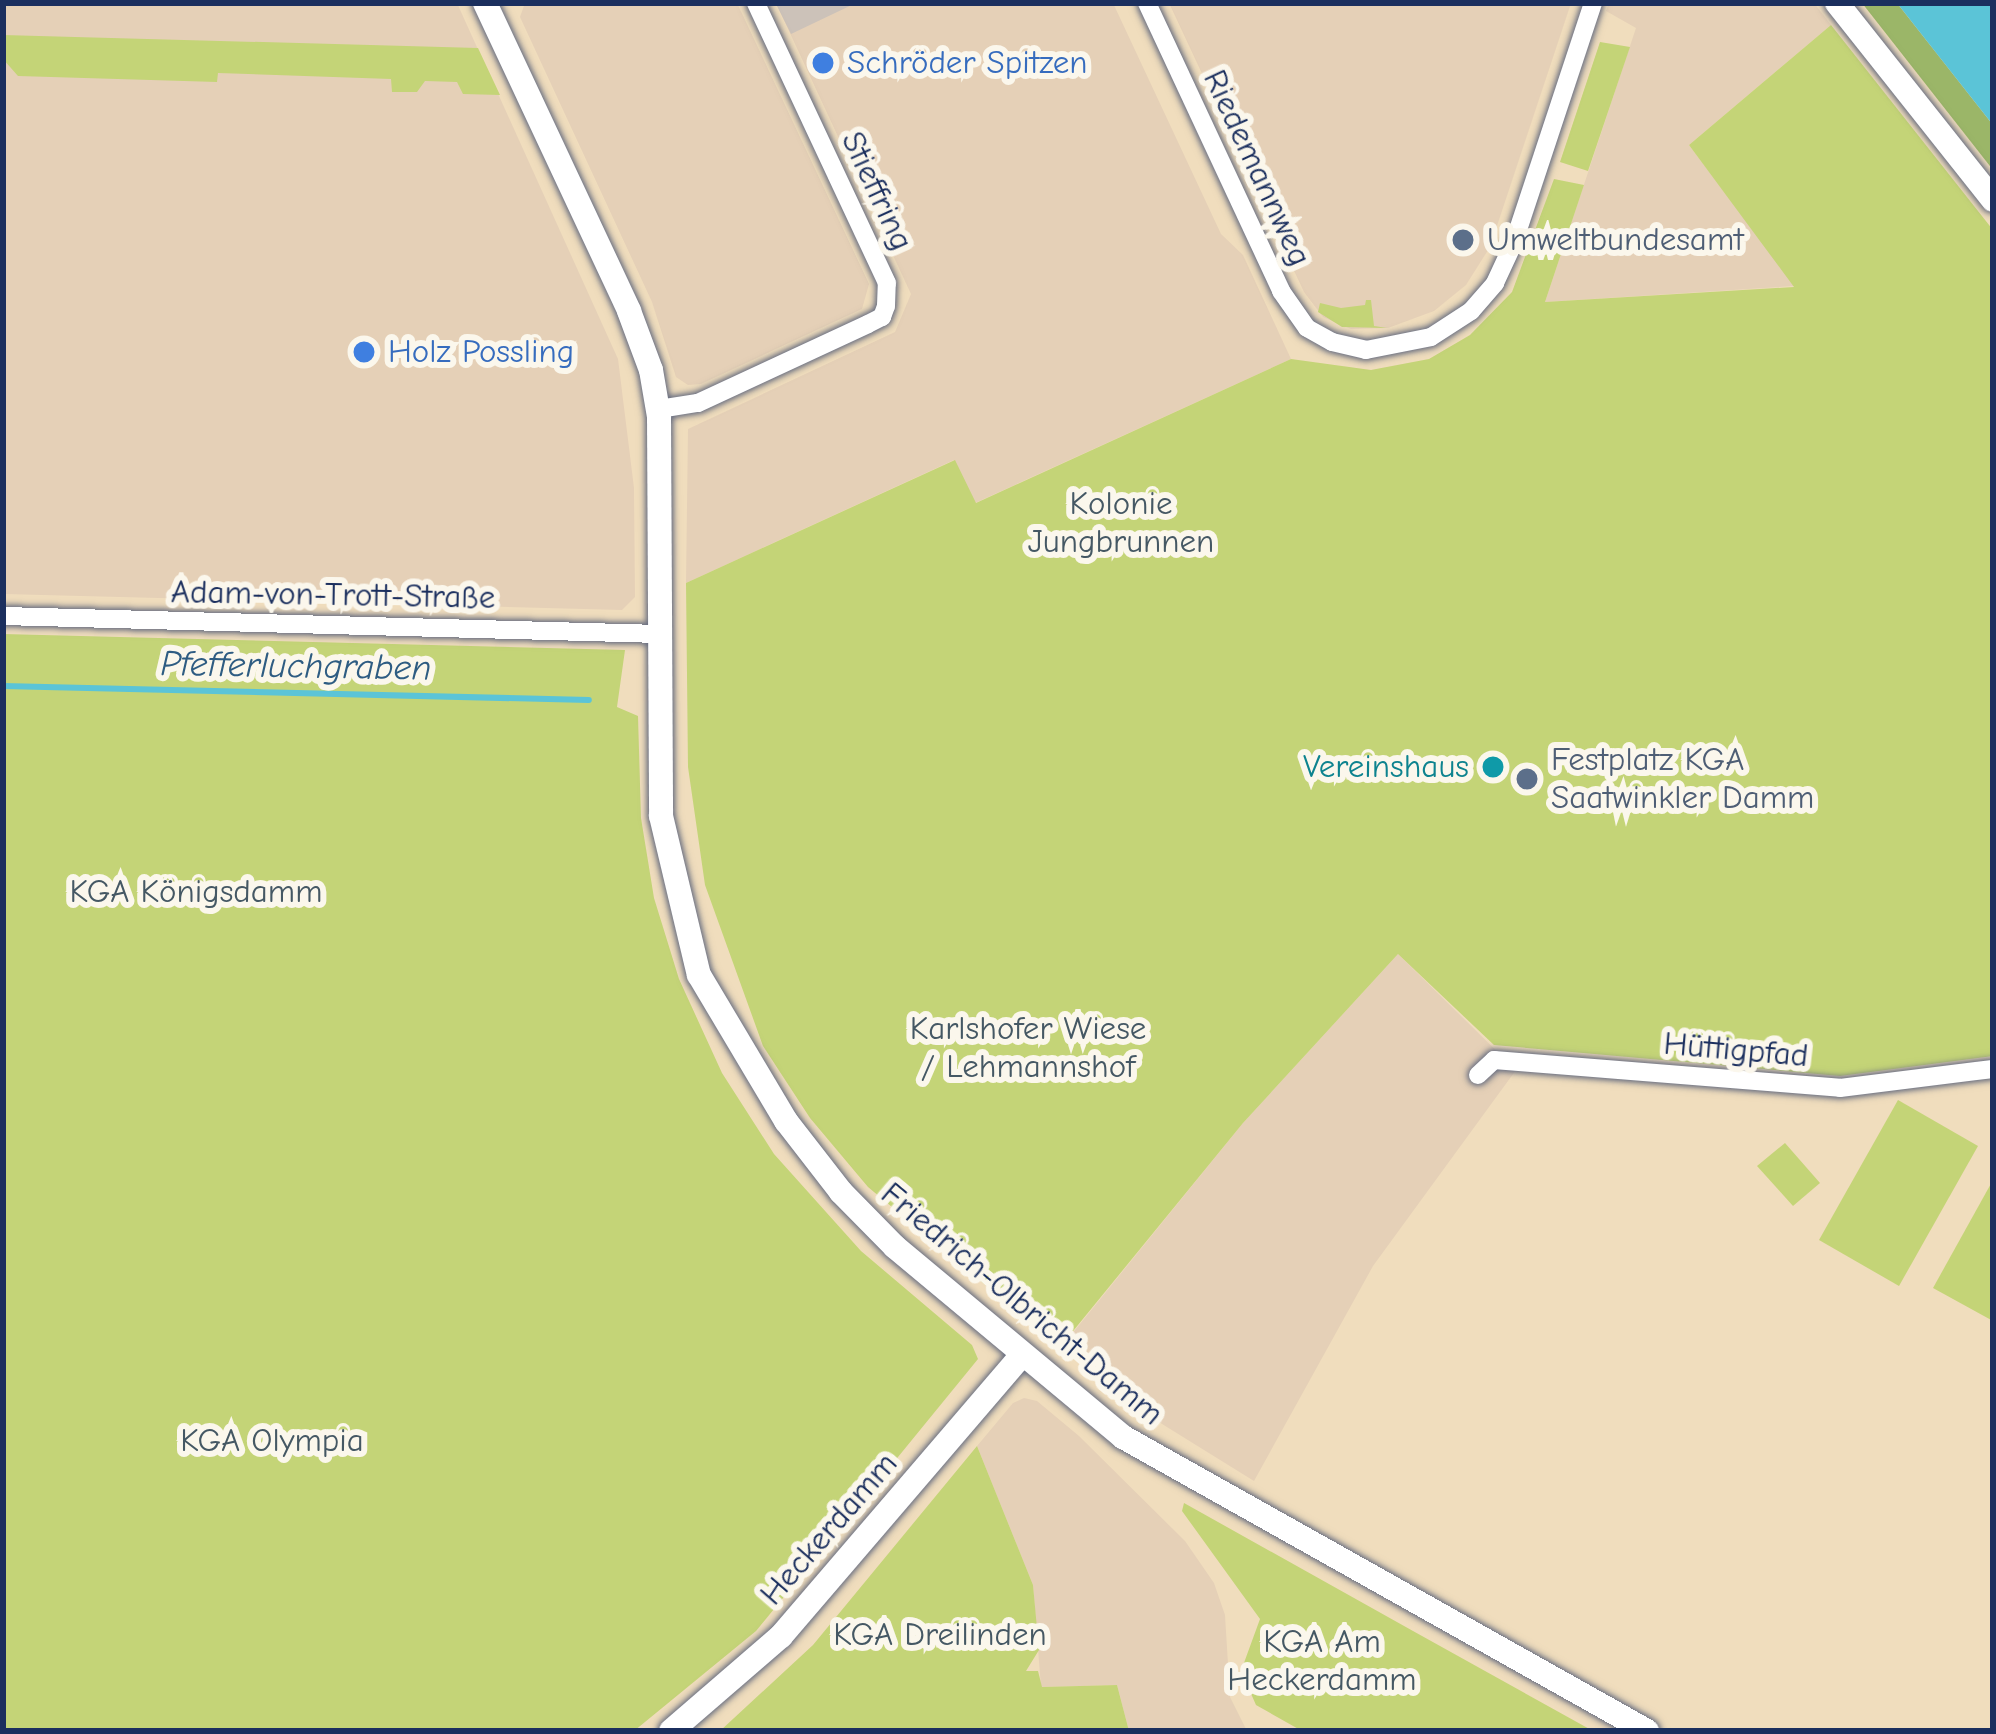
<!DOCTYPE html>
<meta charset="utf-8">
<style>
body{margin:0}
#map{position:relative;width:1996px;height:1734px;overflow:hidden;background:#f0ddbd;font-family:"Comic Neue",sans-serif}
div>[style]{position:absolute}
.built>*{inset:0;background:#e5d0b7}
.industrial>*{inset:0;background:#ccc2b9}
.green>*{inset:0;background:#c4d477}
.forest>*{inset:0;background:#9bb668}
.water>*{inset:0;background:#5bc4d7}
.stream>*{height:6px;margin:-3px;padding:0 3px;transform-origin:3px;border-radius:3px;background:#5bc4d7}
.roads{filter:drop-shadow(0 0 3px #666c7f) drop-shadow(0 0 3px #666c7f)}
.street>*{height:18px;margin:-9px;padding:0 9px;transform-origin:9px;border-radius:9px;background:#fff}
.secondary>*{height:24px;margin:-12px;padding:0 12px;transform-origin:12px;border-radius:12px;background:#fff}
.dots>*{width:33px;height:33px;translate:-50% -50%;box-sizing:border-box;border:6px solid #fbf7ec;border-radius:50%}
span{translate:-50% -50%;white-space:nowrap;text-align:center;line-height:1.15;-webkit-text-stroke:12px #fbf7ec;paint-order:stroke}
.shop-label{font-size:33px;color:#366cbe}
.left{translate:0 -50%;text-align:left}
.street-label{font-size:33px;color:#1b2f5e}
.service-label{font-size:33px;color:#4e5e75}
.park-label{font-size:33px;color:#455864}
.culture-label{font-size:33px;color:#0d838f}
.right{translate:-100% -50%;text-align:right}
.water-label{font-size:36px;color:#2e5c82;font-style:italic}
.frame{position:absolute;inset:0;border:6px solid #1b2f5e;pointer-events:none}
</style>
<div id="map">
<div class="built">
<i style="clip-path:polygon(3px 3px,457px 3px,618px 359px,634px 488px,635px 597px,622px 610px,3px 594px)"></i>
<i style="clip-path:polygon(525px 3px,737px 3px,869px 284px,862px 309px,701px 384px,688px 385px,676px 377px,652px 302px,520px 17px)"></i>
<i style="clip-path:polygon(776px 3px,1113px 3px,1221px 234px,1243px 255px,1291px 359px,975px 503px,954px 460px,686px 583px,688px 429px,895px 332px,911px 294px)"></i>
<i style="clip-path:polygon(1169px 3px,1571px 3px,1490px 247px,1466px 285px,1434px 311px,1388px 328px,1351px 329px,1323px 317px,1304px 292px)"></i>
<i style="clip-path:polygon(1609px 3px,1814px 3px,1831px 25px,1689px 145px,1795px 286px,1545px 302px,1636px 28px,1606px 11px)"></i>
<i style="clip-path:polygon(1398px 954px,1516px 1070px,1373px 1266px,1254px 1481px,1125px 1401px,1072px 1357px,1067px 1340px,1243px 1123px)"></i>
<i style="clip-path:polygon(1024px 1398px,1037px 1401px,1079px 1436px,1185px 1541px,1214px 1583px,1225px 1615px,1230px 1697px,1247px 1731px,1129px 1731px,1117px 1685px,1041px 1687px,1033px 1585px,977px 1446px,1013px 1403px)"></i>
</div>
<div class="industrial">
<i style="clip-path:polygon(856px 3px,791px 34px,776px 4px,802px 5px)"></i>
</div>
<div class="green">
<i style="clip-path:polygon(1831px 25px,1993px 230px,1993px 1056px,1840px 1076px,1494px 1045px,1398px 954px,1243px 1123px,1069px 1336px,1072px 1357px,868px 1187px,810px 1118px,763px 1046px,705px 885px,688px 767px,686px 583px,955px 460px,976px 503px,1291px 359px,1371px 370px,1429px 359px,1470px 335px,1512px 292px,1554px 179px,1584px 185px,1545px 302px,1794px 287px,1689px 145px)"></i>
<i style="clip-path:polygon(3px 35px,478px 48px,500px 95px,463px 94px,457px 82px,425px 81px,417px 92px,392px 92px,391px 79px,218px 73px,217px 82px,18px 76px,3px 59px)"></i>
<i style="clip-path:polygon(1600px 42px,1630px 47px,1588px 171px,1560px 162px)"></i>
<i style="clip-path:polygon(1366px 300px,1371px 300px,1374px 326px,1387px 328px,1342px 327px,1318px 312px,1320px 303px,1341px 308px,1365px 305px)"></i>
<i style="clip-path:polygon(3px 634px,625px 650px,617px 707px,638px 716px,641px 818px,654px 898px,679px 979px,722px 1073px,774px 1154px,861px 1251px,972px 1345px,978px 1359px,756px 1631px,634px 1731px,3px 1731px)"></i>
<i style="clip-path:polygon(1898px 1100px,1978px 1146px,1899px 1286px,1819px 1240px)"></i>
<i style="clip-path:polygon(1785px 1143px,1820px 1183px,1793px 1206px,1757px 1166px)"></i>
<i style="clip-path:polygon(1993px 1180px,1993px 1321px,1933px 1288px)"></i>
<i style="clip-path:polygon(977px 1446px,1033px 1585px,1039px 1650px,1026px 1671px,1038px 1671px,1042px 1687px,1117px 1685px,1129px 1731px,720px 1731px,813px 1645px)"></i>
<i style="clip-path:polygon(1184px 1503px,1413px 1631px,1593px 1731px,1302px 1731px,1256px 1705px,1241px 1671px,1260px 1619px,1182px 1511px)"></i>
</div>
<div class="forest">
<i style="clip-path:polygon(1862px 3px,1897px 3px,1993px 125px,1993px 170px)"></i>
</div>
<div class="water">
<i style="clip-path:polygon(1897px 3px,1993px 3px,1993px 125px,1941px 59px)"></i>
</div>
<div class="stream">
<i style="left:3px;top:686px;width:586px;rotate:1.37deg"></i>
</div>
<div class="roads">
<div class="street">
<i style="left:1147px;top:3px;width:318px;rotate:65deg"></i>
<i style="left:1281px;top:291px;width:45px;rotate:54.9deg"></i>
<i style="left:1307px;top:328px;width:29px;rotate:29deg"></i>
<i style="left:1332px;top:342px;width:35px;rotate:13deg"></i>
<i style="left:1366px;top:350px;width:66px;rotate:-11.3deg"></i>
<i style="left:1431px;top:337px;width:48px;rotate:-33deg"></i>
<i style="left:1471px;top:311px;width:37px;rotate:-49deg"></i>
<i style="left:1495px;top:283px;width:45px;rotate:-65.1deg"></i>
<i style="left:1514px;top:242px;width:252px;rotate:-71.7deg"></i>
<i style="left:659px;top:409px;width:39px;rotate:-9deg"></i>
<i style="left:698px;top:403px;width:187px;rotate:-24.9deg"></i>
<i style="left:868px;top:324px;width:16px;rotate:-27deg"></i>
<i style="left:882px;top:317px;width:12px;rotate:-70deg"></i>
<i style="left:886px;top:306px;width:23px;rotate:-88deg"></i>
<i style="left:887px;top:283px;width:309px;rotate:-115.1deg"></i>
<i style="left:3px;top:616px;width:658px;rotate:1.57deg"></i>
<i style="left:1478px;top:1075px;width:22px;rotate:-43deg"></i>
<i style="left:1494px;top:1060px;width:347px;rotate:4.6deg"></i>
<i style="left:1840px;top:1088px;width:154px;rotate:-7.1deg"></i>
</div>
<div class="secondary">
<i style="left:485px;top:3px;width:340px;rotate:64.9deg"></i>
<i style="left:629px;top:311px;width:63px;rotate:69.6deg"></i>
<i style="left:651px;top:370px;width:48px;rotate:80.3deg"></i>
<i style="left:659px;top:417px;width:399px;rotate:89.7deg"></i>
<i style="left:661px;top:816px;width:163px;rotate:76.6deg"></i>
<i style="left:699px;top:975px;width:170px;rotate:59.2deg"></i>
<i style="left:786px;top:1121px;width:90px;rotate:52.2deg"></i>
<i style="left:841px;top:1192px;width:77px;rotate:45.5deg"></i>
<i style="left:895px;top:1247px;width:297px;rotate:39.8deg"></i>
<i style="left:1123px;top:1437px;width:601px;rotate:29.3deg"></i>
<i style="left:1837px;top:3px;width:251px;rotate:51.6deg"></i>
<i style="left:671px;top:1731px;width:145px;rotate:-40.8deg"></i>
<i style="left:781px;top:1636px;width:370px;rotate:-49.4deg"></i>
</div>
</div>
<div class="dots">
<i style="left:823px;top:63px;background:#3f7fe0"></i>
<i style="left:1463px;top:240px;background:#5c6f8a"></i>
<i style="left:364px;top:352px;background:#3f7fe0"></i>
<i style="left:1493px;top:767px;background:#0f9aa8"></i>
<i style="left:1527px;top:779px;background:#5c6f8a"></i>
</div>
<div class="shop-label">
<span class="left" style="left:847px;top:63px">Schröder Spitzen</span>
<span class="left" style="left:388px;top:352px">Holz Possling</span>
</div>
<div class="street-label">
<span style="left:1257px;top:168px;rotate:65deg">Riedemannweg</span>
<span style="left:877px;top:191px;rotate:65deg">Stieffring</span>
<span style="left:333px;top:595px;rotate:1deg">Adam-von-Trott-Straße</span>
<span style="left:1736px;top:1050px;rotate:5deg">Hüttigpfad</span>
<span style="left:1022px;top:1304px;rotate:40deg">Friedrich-Olbricht-Damm</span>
<span style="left:829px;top:1529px;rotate:-49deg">Heckerdamm</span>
</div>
<div class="service-label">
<span class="left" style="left:1487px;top:240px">Umweltbundesamt</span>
<span class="left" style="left:1551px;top:779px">Festplatz KGA<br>Saatwinkler Damm</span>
</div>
<div class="park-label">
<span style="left:1121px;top:523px">Kolonie<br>Jungbrunnen</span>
<span style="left:196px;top:892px">KGA Königsdamm</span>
<span style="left:1028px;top:1048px">Karlshofer Wiese<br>/ Lehmannshof</span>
<span style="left:272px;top:1441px">KGA Olympia</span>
<span style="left:940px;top:1635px">KGA Dreilinden</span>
<span style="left:1322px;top:1661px">KGA Am<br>Heckerdamm</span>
</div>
<div class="culture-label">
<span class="right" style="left:1469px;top:767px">Vereinshaus</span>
</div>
<div class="water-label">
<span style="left:296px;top:666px;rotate:1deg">Pfefferluchgraben</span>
</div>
<div class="frame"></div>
</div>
